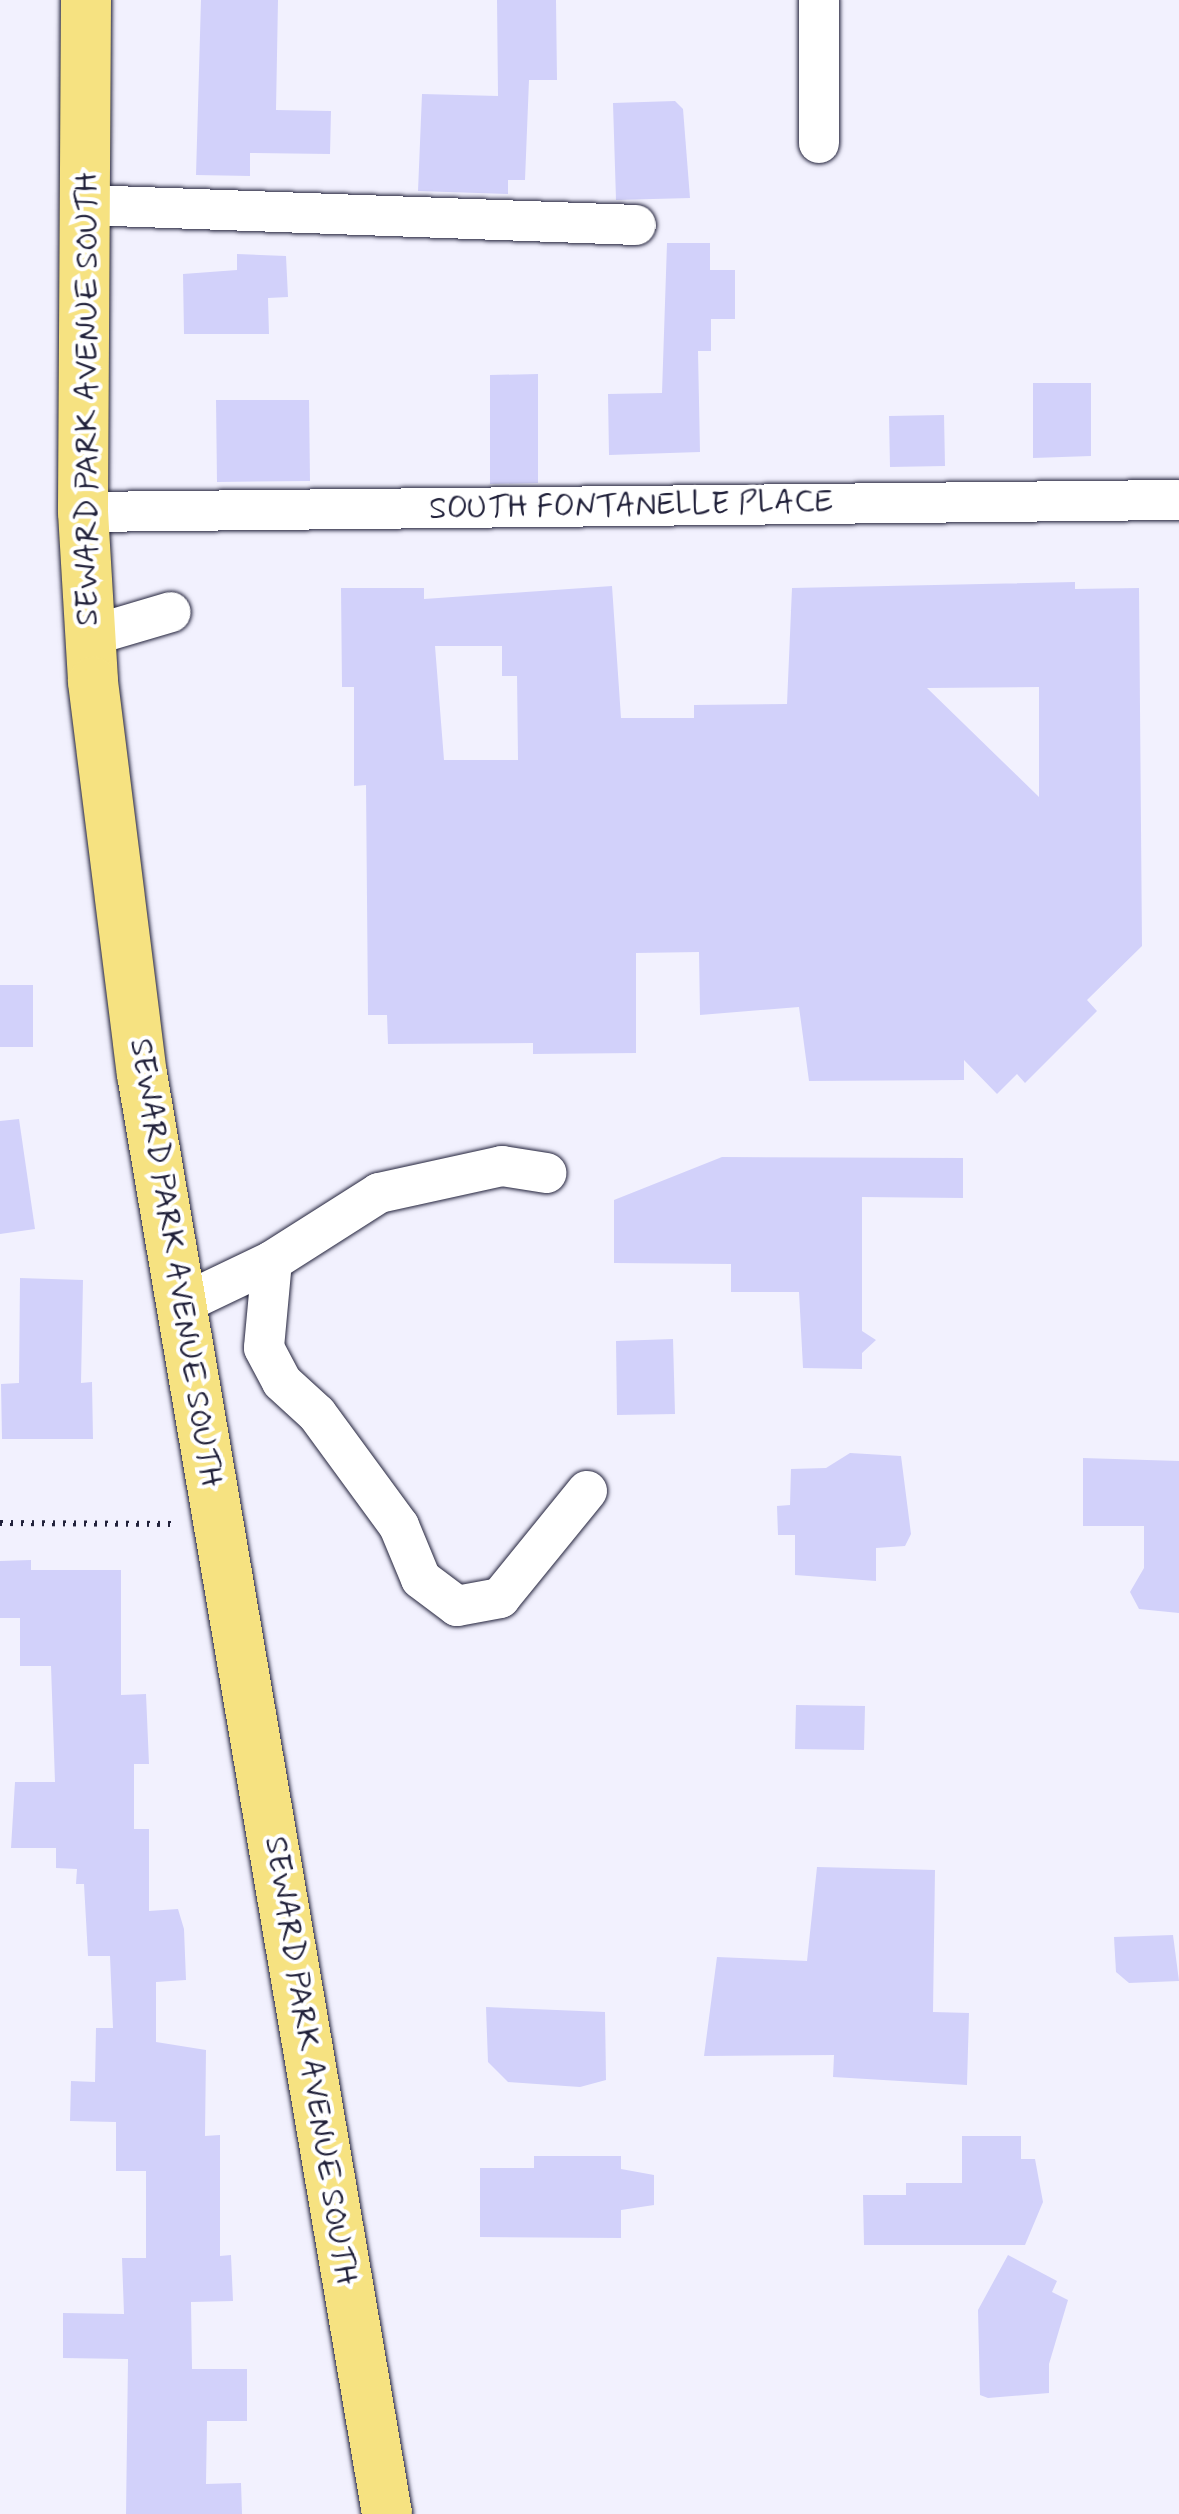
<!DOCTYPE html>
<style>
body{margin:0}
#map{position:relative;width:1179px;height:2514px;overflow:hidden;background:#f2f1fe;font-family:Mynerve,sans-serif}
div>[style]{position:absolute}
.building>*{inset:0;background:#d2d1fa}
.path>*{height:6px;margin-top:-3px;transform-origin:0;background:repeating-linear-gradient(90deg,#22223b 0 2.5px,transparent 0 10.5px)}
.roads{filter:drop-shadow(0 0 2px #22223b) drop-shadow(0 0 2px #22223b)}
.minor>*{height:40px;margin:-20px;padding:0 20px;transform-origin:20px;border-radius:20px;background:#fff}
.major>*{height:50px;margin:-25px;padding:0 25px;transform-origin:25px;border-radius:25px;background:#f6e281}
span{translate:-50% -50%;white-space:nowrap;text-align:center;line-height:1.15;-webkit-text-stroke:8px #fff;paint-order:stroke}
.street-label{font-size:32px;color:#22223b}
</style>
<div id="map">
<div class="building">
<i style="clip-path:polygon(201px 0,278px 0,276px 110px,331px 111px,330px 154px,250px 153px,250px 176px,196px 175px)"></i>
<i style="clip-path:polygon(497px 0,556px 0,557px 80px,529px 80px,525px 180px,508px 180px,508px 194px,418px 191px,422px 94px,498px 96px)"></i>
<i style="clip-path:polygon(675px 101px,683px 109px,690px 198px,616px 200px,613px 103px)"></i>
<i style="clip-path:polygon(667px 243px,710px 243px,710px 270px,735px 270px,735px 319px,711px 319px,711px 351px,698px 351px,700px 452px,609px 455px,608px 394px,662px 393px)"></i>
<i style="clip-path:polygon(237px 254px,286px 256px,288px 297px,268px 298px,269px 334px,184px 334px,183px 274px,237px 270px)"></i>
<i style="clip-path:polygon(538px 374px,538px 483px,490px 484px,490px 375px)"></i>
<i style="clip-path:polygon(1033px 383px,1091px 383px,1091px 456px,1033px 458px)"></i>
<i style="clip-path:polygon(216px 400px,309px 400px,310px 481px,217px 482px)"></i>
<i style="clip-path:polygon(944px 415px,945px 466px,890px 467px,889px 416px)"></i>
<i style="clip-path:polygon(evenodd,1075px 582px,1075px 589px,1139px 588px,1142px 946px,1087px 1000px,1097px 1011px,1025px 1083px,1017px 1074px,997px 1094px,964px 1060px,964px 1080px,809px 1081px,799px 1007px,700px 1015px,699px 952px,636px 953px,636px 1053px,533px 1054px,533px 1043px,388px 1044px,387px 1015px,368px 1015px,366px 785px,354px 786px,354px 687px,342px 687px,341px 588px,424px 588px,424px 599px,612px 586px,621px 718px,694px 718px,694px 705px,787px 704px,792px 588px,1075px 582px,435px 646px,502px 646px,502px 676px,517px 676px,518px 760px,444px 760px,435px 646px,1075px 582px,1039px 687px,1039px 797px,927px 688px,1039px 687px)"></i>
<i style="clip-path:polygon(0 985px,33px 985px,33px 1047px,0 1047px)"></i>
<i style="clip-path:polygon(19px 1119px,35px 1229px,0 1234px,0 1121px)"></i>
<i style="clip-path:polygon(722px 1157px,963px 1158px,963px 1198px,862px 1197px,862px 1331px,876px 1340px,862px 1353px,862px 1369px,803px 1368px,799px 1292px,731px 1292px,731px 1264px,614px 1263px,614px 1200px)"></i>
<i style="clip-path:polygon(20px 1278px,83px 1280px,81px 1383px,92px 1382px,93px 1439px,2px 1439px,1px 1384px,19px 1383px)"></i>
<i style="clip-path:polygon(673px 1339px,675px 1414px,617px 1415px,616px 1341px)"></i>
<i style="clip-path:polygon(850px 1453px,901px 1456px,911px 1534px,905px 1546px,876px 1548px,876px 1581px,795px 1575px,795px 1535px,778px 1535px,777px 1506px,790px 1505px,791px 1469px,826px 1468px)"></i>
<i style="clip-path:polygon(1083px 1458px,1179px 1461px,1179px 1613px,1139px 1609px,1130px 1592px,1144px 1568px,1144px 1526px,1083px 1526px)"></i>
<i style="clip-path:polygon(31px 1560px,31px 1570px,121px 1570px,121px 1695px,146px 1694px,149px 1764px,134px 1764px,134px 1829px,149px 1829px,149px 1911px,178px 1909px,184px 1929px,186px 1980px,156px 1982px,156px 2042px,206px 2050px,205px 2136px,220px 2135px,220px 2256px,231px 2255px,233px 2301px,191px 2302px,192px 2369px,247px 2369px,247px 2421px,207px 2421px,206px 2484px,241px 2483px,242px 2514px,126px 2514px,128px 2359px,63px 2358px,63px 2313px,124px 2314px,122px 2258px,146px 2258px,146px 2171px,116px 2171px,116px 2122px,70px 2121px,71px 2081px,95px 2082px,96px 2028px,113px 2028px,110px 1956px,88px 1956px,84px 1884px,76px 1884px,77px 1869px,56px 1868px,56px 1848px,11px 1848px,15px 1782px,55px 1782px,51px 1666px,20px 1666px,20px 1618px,0 1618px,0 1561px)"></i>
<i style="clip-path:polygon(796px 1705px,865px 1706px,864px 1750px,795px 1749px)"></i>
<i style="clip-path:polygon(817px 1867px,935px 1870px,933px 2012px,969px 2013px,967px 2085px,833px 2077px,834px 2055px,704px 2056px,717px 1957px,807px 1961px)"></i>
<i style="clip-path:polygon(1173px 1935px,1179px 1981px,1129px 1983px,1116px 1972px,1114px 1937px)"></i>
<i style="clip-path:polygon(486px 2007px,605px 2012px,606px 2080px,580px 2087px,508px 2082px,488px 2062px)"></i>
<i style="clip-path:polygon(962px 2136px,1021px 2136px,1021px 2159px,1035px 2159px,1043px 2202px,1025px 2245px,864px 2245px,863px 2195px,906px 2195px,906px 2183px,962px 2183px)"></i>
<i style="clip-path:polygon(534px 2156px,621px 2156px,621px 2169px,654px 2175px,654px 2205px,621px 2210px,621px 2238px,480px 2237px,480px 2168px,534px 2168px)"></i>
<i style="clip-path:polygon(1008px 2255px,1057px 2281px,1052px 2292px,1068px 2300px,1049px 2364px,1049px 2393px,988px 2398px,980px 2395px,978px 2310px)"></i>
</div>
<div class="path">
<i style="left:0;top:1523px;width:173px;rotate:0.3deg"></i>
</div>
<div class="roads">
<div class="minor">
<i style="left:819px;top:0;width:143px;rotate:90deg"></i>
<i style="left:86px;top:205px;width:550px;rotate:2.08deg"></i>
<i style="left:83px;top:512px;width:1096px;rotate:-0.63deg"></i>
<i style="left:90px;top:636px;width:84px;rotate:-16.5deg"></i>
<i style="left:272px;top:1261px;width:87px;rotate:95.3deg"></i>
<i style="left:264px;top:1348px;width:38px;rotate:62deg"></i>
<i style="left:282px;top:1382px;width:47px;rotate:42.4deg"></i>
<i style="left:317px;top:1414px;width:139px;rotate:53.8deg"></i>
<i style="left:399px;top:1526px;width:57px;rotate:67.5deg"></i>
<i style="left:421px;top:1579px;width:45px;rotate:36.9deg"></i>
<i style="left:457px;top:1606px;width:44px;rotate:-10.5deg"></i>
<i style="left:500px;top:1598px;width:138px;rotate:-50.9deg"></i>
<i style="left:180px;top:1305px;width:102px;rotate:-25.6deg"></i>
<i style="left:272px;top:1261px;width:127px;rotate:-32.4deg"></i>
<i style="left:379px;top:1193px;width:126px;rotate:-12.4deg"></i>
<i style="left:502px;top:1166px;width:45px;rotate:9deg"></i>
</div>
<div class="major">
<i style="left:86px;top:0;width:512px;rotate:90.34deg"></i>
<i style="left:83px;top:512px;width:170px;rotate:86.6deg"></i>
<i style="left:93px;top:682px;width:395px;rotate:82.9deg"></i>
<i style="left:142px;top:1074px;width:1461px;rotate:80.34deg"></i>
</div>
</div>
<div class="street-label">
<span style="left:88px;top:399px;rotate:-90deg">SEWARD PARK AVENUE SOUTH</span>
<span style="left:631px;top:506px;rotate:-1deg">SOUTH FONTANELLE PLACE</span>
<span style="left:175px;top:1263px;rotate:81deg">SEWARD PARK AVENUE SOUTH</span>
<span style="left:310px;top:2061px;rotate:81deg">SEWARD PARK AVENUE SOUTH</span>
</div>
</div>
